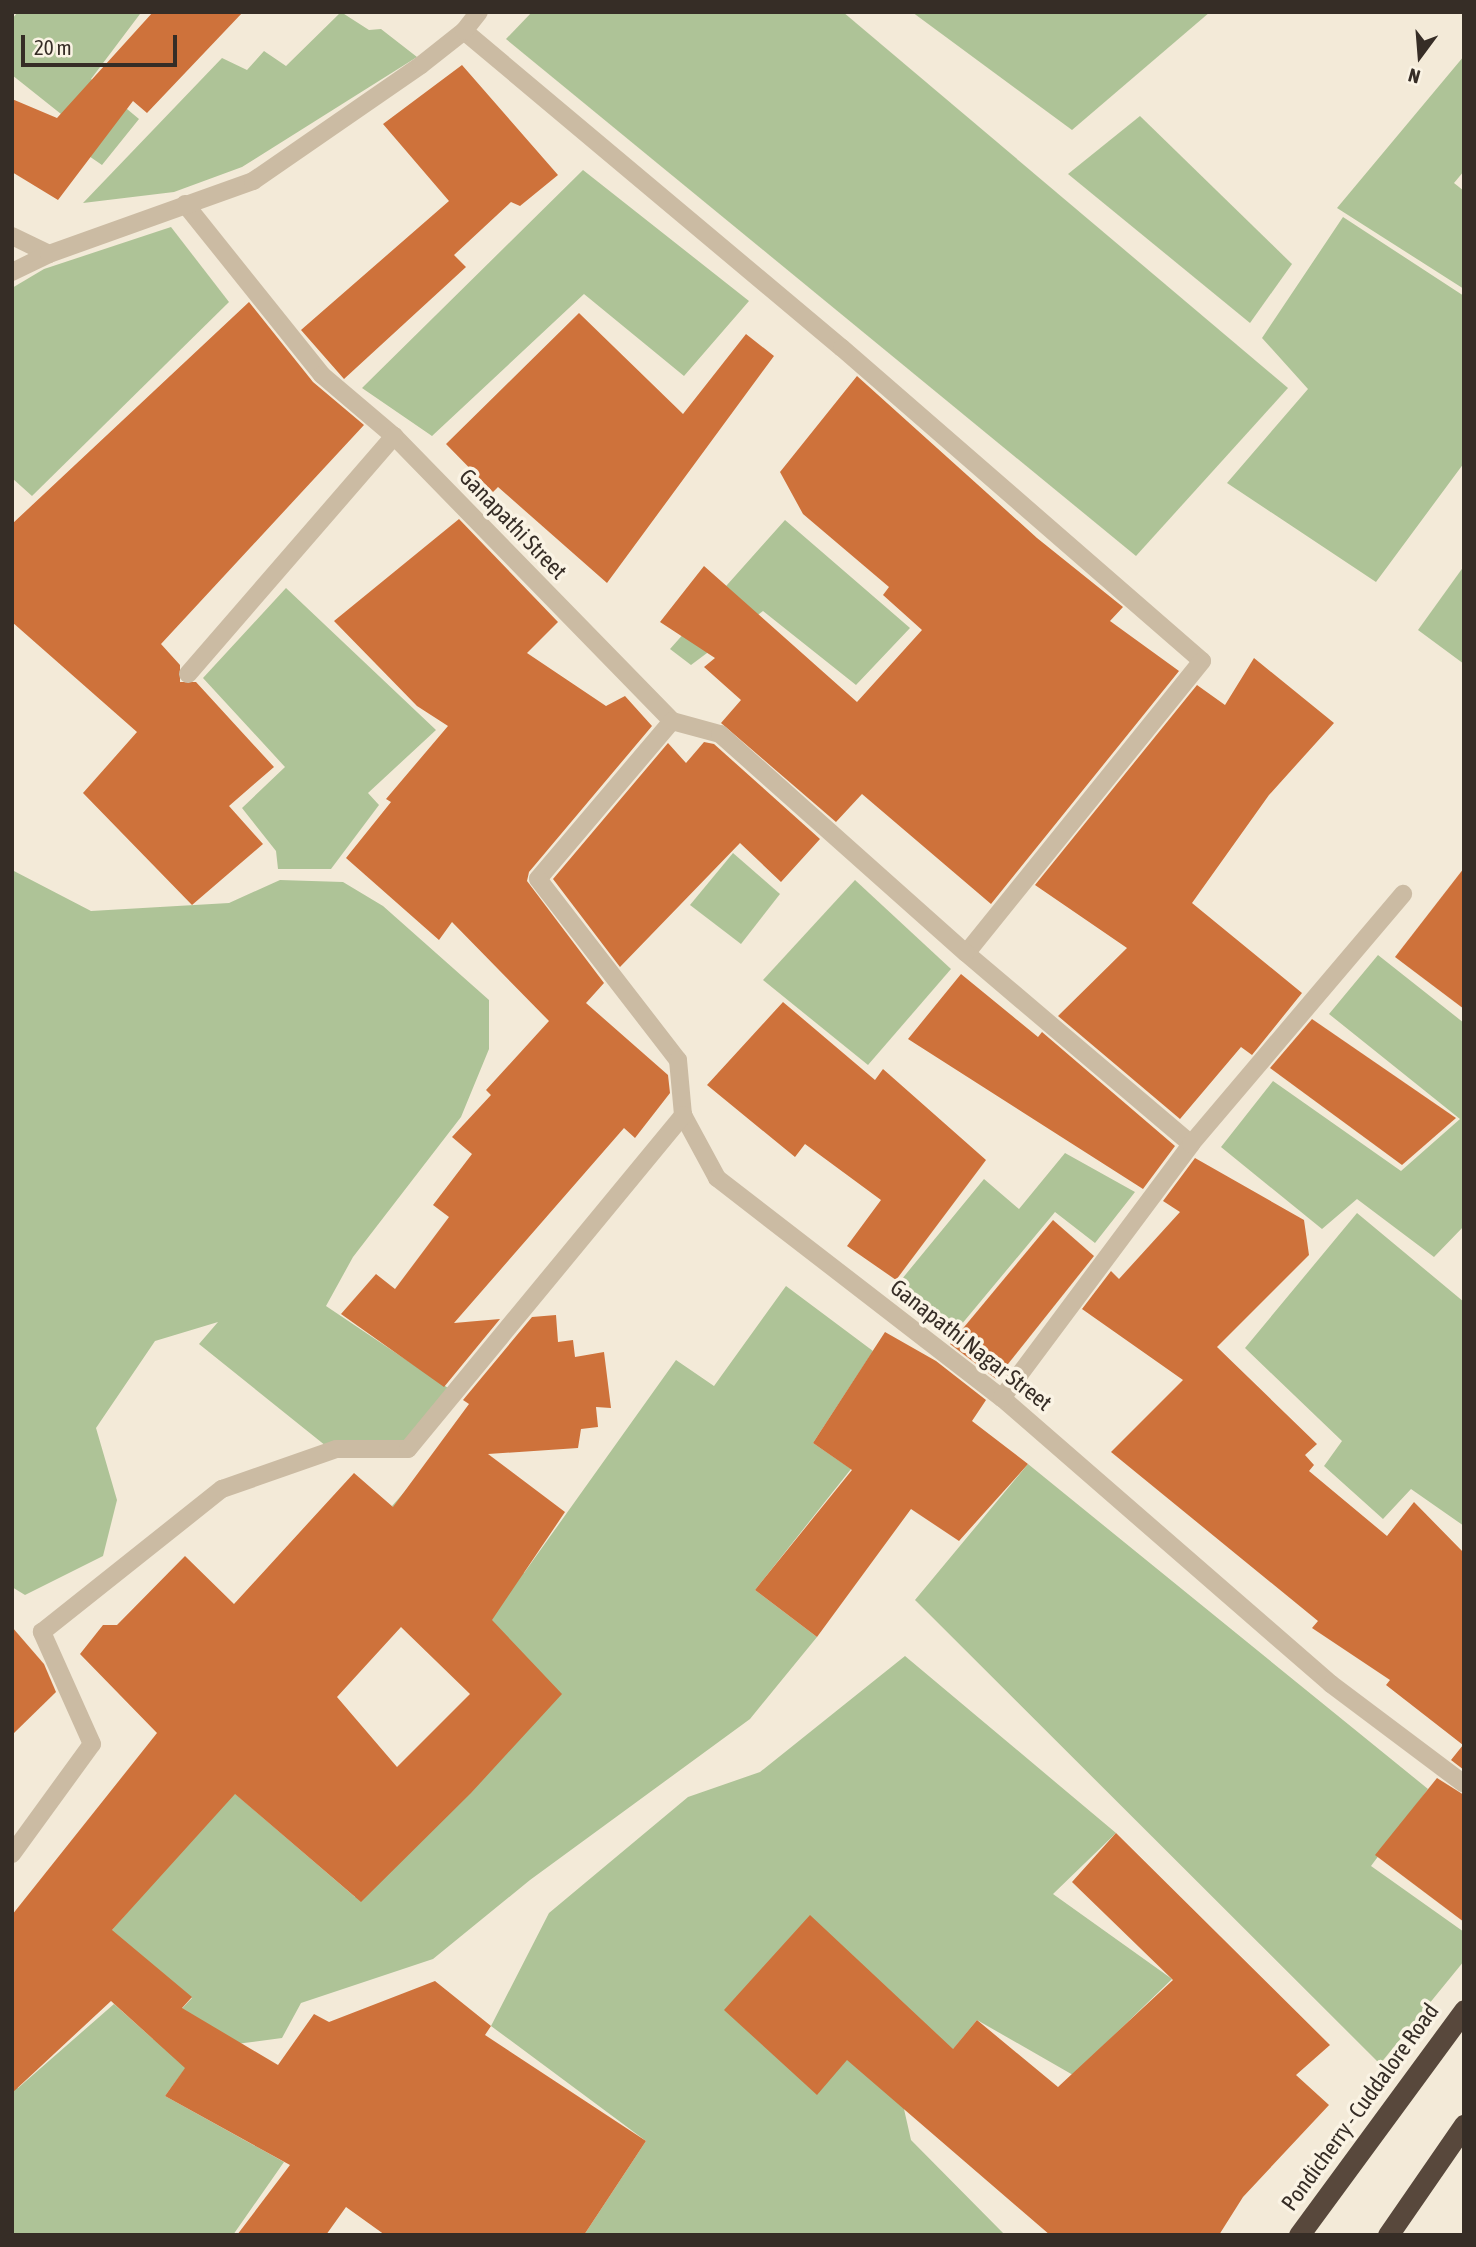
<!DOCTYPE html>
<style>
body{margin:0}
#map{position:relative;width:1476px;height:2247px;overflow:hidden;background:#f3ead8;font-family:"Asap Condensed",sans-serif}
div>[style]{position:absolute}
.green>*{inset:0;background:#aec397}
.building>*{inset:0;background:#ce723b}
.street>*{height:18px;margin:-9px;padding:0 9px;transform-origin:9px;border-radius:9px;background:#cbbba3}
.highway>*{height:21px;margin:-10.5px;padding:0 10.5px;transform-origin:10.5px;border-radius:10.5px;background:#58483c}
span{translate:-50% -50%;white-space:nowrap;text-align:center;line-height:1.15;-webkit-text-stroke:7px #faf3e4;paint-order:stroke}
.street-label{font-size:23px;color:#362d26}
.frame{position:absolute;inset:0;border:14px solid #362d26;pointer-events:none}
.north{position:absolute;left:1385px;top:21px;width:70px;height:70px;-webkit-text-stroke:5px #faf3e4;paint-order:stroke;rotate:196deg;font-size:19px;font-weight:700;line-height:28px;text-align:center;color:#362d26}
.north::after{content:'';display:block;margin:auto;width:24px;height:32px;background:#362d26;clip-path:polygon(50% 0,100% 100%,50% 72%,0 100%)}
.scale{position:absolute;left:21px;top:35px;width:156px;height:32px;box-sizing:border-box;border:4px solid #362d26;border-top:0;padding-left:9px;font-size:21px;line-height:24px;white-space:nowrap;color:#362d26;-webkit-text-stroke:5px #faf3e4;paint-order:stroke}
</style>
<div id="map">
<div class="green">
<i style="clip-path:polygon(18px 12px,140px 14px,91px 79px,139px 119px,102px 165px,51px 130px,61px 114px,12px 75px,12px 19px)"></i>
<i style="clip-path:polygon(341px 12px,369px 30px,381px 29px,417px 57px,242px 167px,174px 192px,83px 203px,222px 58px,247px 70px,264px 51px,286px 66px)"></i>
<i style="clip-path:polygon(532px 12px,843px 12px,1288px 388px,1136px 556px,506px 39px)"></i>
<i style="clip-path:polygon(912px 12px,1210px 12px,1072px 130px)"></i>
<i style="clip-path:polygon(1464px 56px,1464px 171px,1454px 183px,1464px 191px,1464px 289px,1337px 208px)"></i>
<i style="clip-path:polygon(1140px 116px,1292px 264px,1250px 323px,1068px 174px)"></i>
<i style="clip-path:polygon(583px 170px,749px 301px,684px 376px,584px 294px,432px 436px,362px 388px)"></i>
<i style="clip-path:polygon(1343px 217px,1464px 296px,1464px 463px,1376px 582px,1227px 483px,1308px 389px,1262px 338px)"></i>
<i style="clip-path:polygon(171px 227px,229px 302px,32px 496px,12px 478px,12px 288px,44px 269px)"></i>
<i style="clip-path:polygon(785px 520px,910px 628px,856px 685px,763px 611px,691px 665px,670px 649px)"></i>
<i style="clip-path:polygon(1464px 566px,1464px 664px,1418px 630px)"></i>
<i style="clip-path:polygon(286px 588px,436px 730px,368px 793px,379px 805px,331px 869px,278px 869px,276px 851px,242px 808px,285px 767px,203px 678px)"></i>
<i style="clip-path:polygon(733px 853px,780px 894px,741px 944px,690px 905px)"></i>
<i style="clip-path:polygon(12px 870px,91px 911px,229px 903px,280px 880px,343px 882px,383px 906px,489px 1000px,489px 1049px,461px 1117px,353px 1257px,326px 1306px,454px 1392px,412px 1444px,326px 1446px,199px 1344px,218px 1322px,155px 1341px,96px 1428px,117px 1500px,103px 1556px,25px 1595px,12px 1587px)"></i>
<i style="clip-path:polygon(855px 880px,951px 969px,868px 1065px,763px 980px)"></i>
<i style="clip-path:polygon(1378px 955px,1464px 1023px,1464px 1226px,1434px 1257px,1357px 1199px,1322px 1229px,1221px 1147px,1273px 1081px,1401px 1171px,1460px 1119px,1329px 1014px)"></i>
<i style="clip-path:polygon(1065px 1153px,1135px 1192px,1095px 1243px,1055px 1212px,956px 1331px,897px 1285px,984px 1179px,1019px 1209px)"></i>
<i style="clip-path:polygon(1357px 1213px,1464px 1302px,1464px 1526px,1411px 1489px,1383px 1519px,1324px 1466px,1342px 1441px,1245px 1348px)"></i>
<i style="clip-path:polygon(786px 1286px,873px 1351px,813px 1443px,851px 1469px,755px 1590px,817px 1637px,750px 1719px,530px 1880px,433px 1959px,301px 2003px,282px 2038px,236px 2044px,187px 2066px,165px 2096px,284px 2162px,233px 2235px,12px 2235px,12px 2082px,18px 2088px,114px 2004px,153px 2039px,192px 1998px,111px 1931px,233px 1792px,355px 1897px,561px 1694px,406px 1555px,392px 1506px,407px 1489px,524px 1573px,676px 1360px,714px 1386px)"></i>
<i style="clip-path:polygon(1028px 1464px,1428px 1789px,1371px 1866px,1464px 1932px,1464px 1961px,1380px 2064px,915px 1600px)"></i>
<i style="clip-path:polygon(905px 1656px,1116px 1833px,1053px 1894px,1172px 1979px,1073px 2075px,977px 2020px,904px 2109px,911px 2140px,1005px 2235px,584px 2235px,646px 2141px,491px 2026px,549px 1913px,688px 1797px,760px 1772px)"></i>
</div>
<div class="building">
<i style="clip-path:polygon(153px 12px,243px 12px,147px 113px,133px 101px,58px 200px,12px 172px,12px 99px,57px 118px)"></i>
<i style="clip-path:polygon(462px 65px,558px 175px,520px 206px,511px 202px,454px 255px,466px 267px,344px 379px,301px 330px,449px 201px,383px 124px)"></i>
<i style="clip-path:polygon(249px 302px,313px 382px,364px 425px,161px 644px,180px 665px,180px 682px,196px 682px,274px 767px,229px 806px,263px 844px,192px 905px,83px 793px,137px 732px,12px 622px,12px 524px)"></i>
<i style="clip-path:polygon(579px 313px,683px 414px,746px 334px,774px 356px,607px 583px,498px 487px,493px 492px,446px 444px)"></i>
<i style="clip-path:polygon(857px 376px,1037px 538px,1123px 607px,1110px 621px,1179px 671px,991px 904px,862px 794px,836px 822px,721px 723px,741px 700px,704px 667px,715px 658px,660px 622px,704px 566px,857px 702px,922px 630px,883px 595px,889px 587px,803px 514px,780px 472px)"></i>
<i style="clip-path:polygon(459px 519px,558px 622px,527px 653px,606px 706px,625px 696px,652px 726px,529px 872px,527px 881px,604px 983px,586px 1003px,668px 1075px,670px 1093px,635px 1138px,624px 1128px,454px 1323px,500px 1319px,444px 1387px,341px 1314px,376px 1274px,395px 1289px,449px 1217px,433px 1205px,472px 1154px,452px 1137px,491px 1095px,486px 1090px,549px 1021px,452px 922px,439px 940px,346px 858px,391px 802px,386px 799px,448px 726px,417px 706px,334px 621px)"></i>
<i style="clip-path:polygon(1254px 658px,1334px 723px,1269px 795px,1192px 903px,1302px 993px,1252px 1055px,1241px 1047px,1180px 1119px,1058px 1016px,1127px 948px,1035px 885px,1197px 685px,1225px 705px)"></i>
<i style="clip-path:polygon(704px 742px,714px 744px,820px 839px,781px 882px,740px 843px,620px 967px,553px 879px,668px 743px,686px 763px)"></i>
<i style="clip-path:polygon(1464px 868px,1464px 1009px,1395px 957px)"></i>
<i style="clip-path:polygon(961px 974px,1038px 1037px,1042px 1032px,1175px 1146px,1143px 1189px,908px 1039px)"></i>
<i style="clip-path:polygon(783px 1002px,875px 1080px,883px 1069px,986px 1160px,896px 1280px,847px 1246px,881px 1200px,805px 1144px,795px 1157px,707px 1085px)"></i>
<i style="clip-path:polygon(1312px 1019px,1456px 1118px,1402px 1165px,1270px 1068px)"></i>
<i style="clip-path:polygon(1195px 1158px,1304px 1220px,1309px 1255px,1217px 1347px,1317px 1444px,1305px 1455px,1314px 1465px,1309px 1471px,1387px 1536px,1414px 1502px,1464px 1553px,1464px 1770px,1451px 1760px,1463px 1745px,1386px 1685px,1390px 1680px,1312px 1628px,1318px 1621px,1111px 1452px,1183px 1380px,1082px 1309px,1111px 1271px,1119px 1279px,1180px 1212px,1163px 1201px)"></i>
<i style="clip-path:polygon(1053px 1220px,1094px 1256px,996px 1379px,950px 1344px)"></i>
<i style="clip-path:polygon(evenodd,556px 1315px,558px 1342px,573px 1340px,575px 1357px,604px 1352px,611px 1408px,596px 1407px,598px 1427px,581px 1429px,578px 1448px,488px 1454px,565px 1512px,492px 1620px,562px 1694px,471px 1793px,361px 1902px,235px 1794px,112px 1930px,192px 1997px,182px 2008px,278px 2065px,314px 2014px,329px 2022px,435px 1981px,491px 2026px,485px 2035px,646px 2141px,584px 2235px,385px 2235px,346px 2207px,326px 2235px,237px 2235px,290px 2165px,165px 2096px,185px 2068px,111px 2001px,12px 2093px,12px 1915px,157px 1733px,80px 1654px,103px 1625px,117px 1625px,185px 1556px,234px 1604px,354px 1473px,393px 1507px,469px 1404px,463px 1400px,532px 1317px,556px 1315px,401px 1627px,470px 1694px,397px 1767px,337px 1697px,401px 1627px)"></i>
<i style="clip-path:polygon(885px 1332px,936px 1361px,986px 1400px,972px 1421px,1028px 1464px,959px 1541px,911px 1509px,817px 1637px,755px 1590px,852px 1470px,813px 1443px)"></i>
<i style="clip-path:polygon(12px 1627px,44px 1664px,56px 1692px,12px 1735px)"></i>
<i style="clip-path:polygon(1437px 1778px,1464px 1795px,1464px 1922px,1375px 1855px)"></i>
<i style="clip-path:polygon(1116px 1833px,1330px 2045px,1296px 2075px,1329px 2105px,1243px 2197px,1219px 2235px,1050px 2235px,847px 2060px,817px 2095px,724px 2010px,810px 1915px,953px 2049px,977px 2020px,1058px 2087px,1173px 1980px,1072px 1882px)"></i>
</div>
<div class="street">
<i style="left:464px;top:31px;width:493px;rotate:40deg"></i>
<i style="left:842px;top:348px;width:477px;rotate:41deg"></i>
<i style="left:1202px;top:661px;width:375px;rotate:128.9deg"></i>
<i style="left:966px;top:953px;width:295px;rotate:40.3deg"></i>
<i style="left:185px;top:204px;width:219px;rotate:51.3deg"></i>
<i style="left:322px;top:375px;width:94px;rotate:40.3deg"></i>
<i style="left:394px;top:436px;width:398px;rotate:45.7deg"></i>
<i style="left:12px;top:236px;width:41px;rotate:25.9deg"></i>
<i style="left:12px;top:272px;width:41px;rotate:-25.9deg"></i>
<i style="left:49px;top:254px;width:217px;rotate:-19.7deg"></i>
<i style="left:253px;top:181px;width:204px;rotate:-34.6deg"></i>
<i style="left:421px;top:65px;width:55px;rotate:-38.3deg"></i>
<i style="left:464px;top:31px;width:24px;rotate:-52deg"></i>
<i style="left:188px;top:674px;width:315px;rotate:-49.1deg"></i>
<i style="left:672px;top:721px;width:207px;rotate:130.3deg"></i>
<i style="left:538px;top:879px;width:229px;rotate:52.3deg"></i>
<i style="left:678px;top:1060px;width:55px;rotate:84.8deg"></i>
<i style="left:683px;top:1115px;width:72px;rotate:61.6deg"></i>
<i style="left:717px;top:1178px;width:360px;rotate:37.7deg"></i>
<i style="left:1002px;top:1398px;width:436px;rotate:41deg"></i>
<i style="left:1331px;top:1684px;width:166px;rotate:36.9deg"></i>
<i style="left:672px;top:721px;width:50px;rotate:15.2deg"></i>
<i style="left:720px;top:734px;width:329px;rotate:41.7deg"></i>
<i style="left:1002px;top:1398px;width:317px;rotate:-53.3deg"></i>
<i style="left:1191px;top:1144px;width:328px;rotate:-49.7deg"></i>
<i style="left:12px;top:1854px;width:136px;rotate:-54deg"></i>
<i style="left:92px;top:1744px;width:123px;rotate:-114.1deg"></i>
<i style="left:42px;top:1632px;width:230px;rotate:-38.5deg"></i>
<i style="left:222px;top:1489px;width:121px;rotate:-19.3deg"></i>
<i style="left:336px;top:1449px;width:72px"></i>
<i style="left:408px;top:1449px;width:433px;rotate:-50.5deg"></i>
</div>
<div class="highway">
<i style="left:1299px;top:2235px;width:279px;rotate:-53.7deg"></i>
<i style="left:1388px;top:2235px;width:134px;rotate:-55.4deg"></i>
</div>
<div class="street-label">
<span style="left:513px;top:524px;rotate:46deg">Ganapathi Street</span>
<span style="left:971px;top:1345px;rotate:38deg">Ganapathi Nagar Street</span>
<span style="left:1360px;top:2107px;rotate:-54deg">Pondicherry - Cuddalore Road</span>
</div>
<div class="frame"></div>
<div class="north">N</div>
<div class="scale">20 m</div>
</div>
